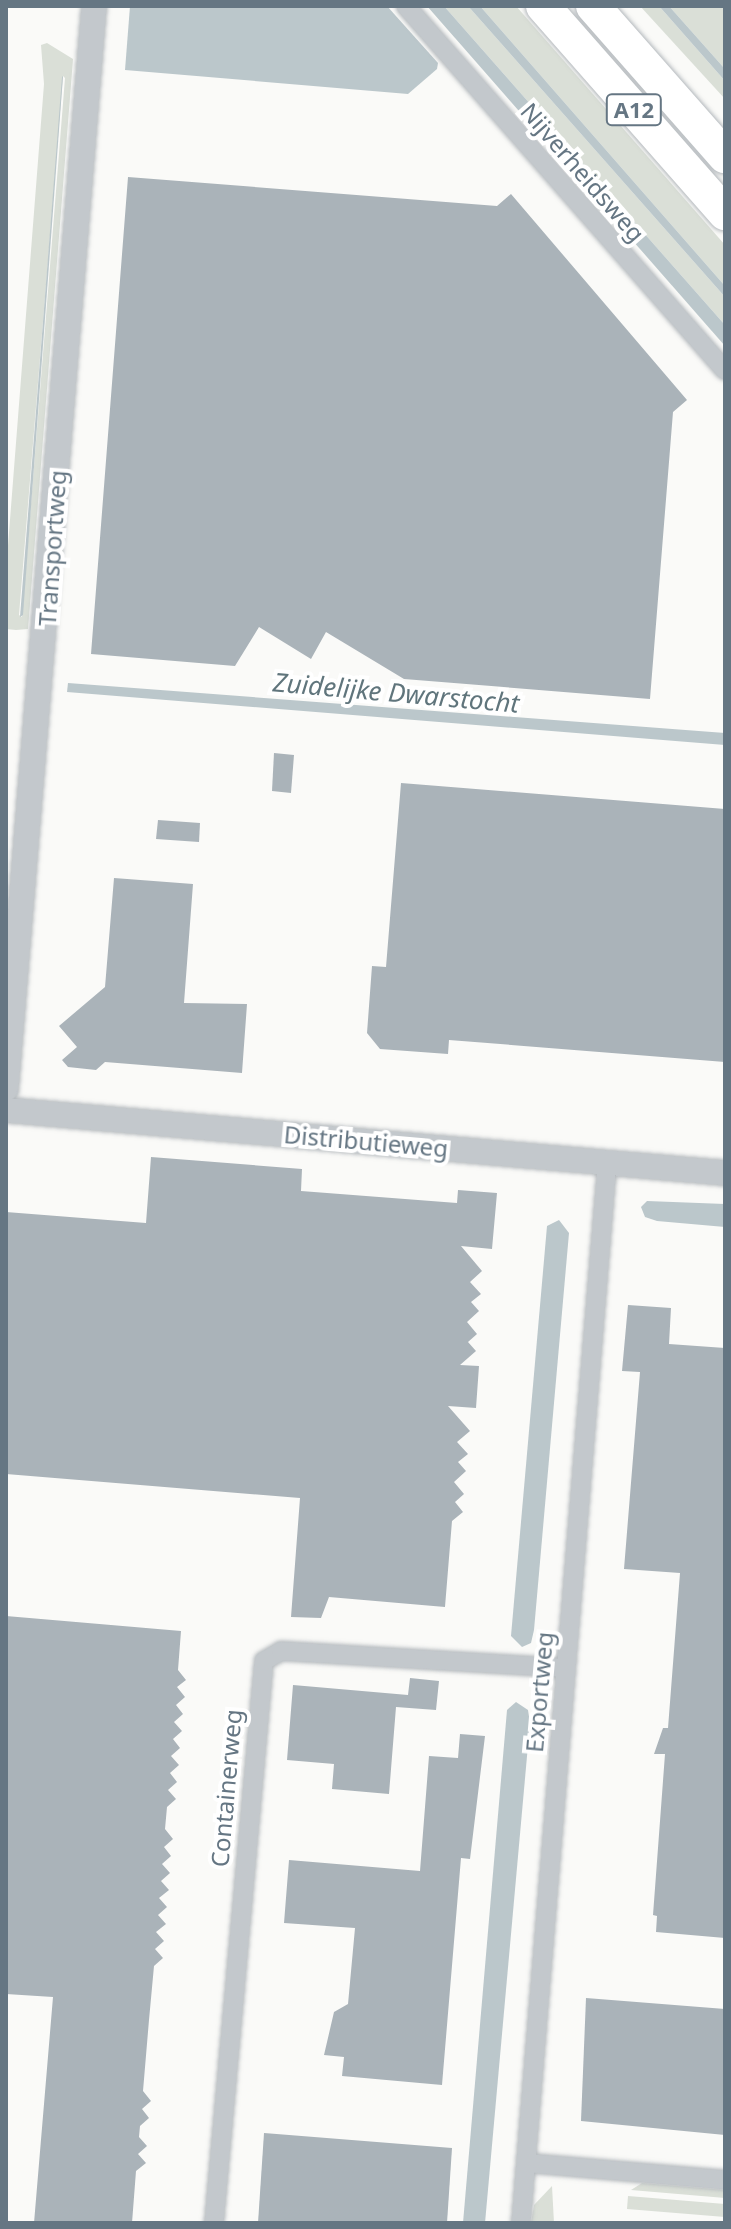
<!DOCTYPE html>
<style>
body{margin:0}
#map{position:relative;width:731px;height:2229px;overflow:hidden;background:#fafaf8;font-family:"Noto Sans",sans-serif}
div>[style]{position:absolute}
.green>*{inset:0;background:#dadfd7}
.water>*{inset:0;background:#bbc7cb}
.building>*{inset:0;background:#aab3b9}
.roads{filter:drop-shadow(0 0 2px #b4b9bd) drop-shadow(0 0 2px #b4b9bd)}
.minor>*{height:18px;margin:-9px;padding:0 9px;transform-origin:9px;border-radius:9px;background:#c3c8cc}
.tertiary>*{height:24px;margin:-12px;padding:0 12px;transform-origin:12px;border-radius:12px;background:#c3c8cc}
.motorway>*{height:34px;margin:-17px;padding:0 17px;transform-origin:17px;border-radius:17px;background:#fff}
span{translate:-50% -50%;white-space:nowrap;text-align:center;line-height:1.15;-webkit-text-stroke:8px #fff;paint-order:stroke}
.shield-label span{padding:2px 6px;background:#fff;border:2px solid;border-radius:6px;-webkit-text-stroke-width:0}
.shield-label{font-size:22px;color:#657683;font-weight:700}
.street-label{font-size:24px;color:#657683}
.water-label{font-size:26px;color:#60757c;font-style:italic}
.frame{position:absolute;inset:0;border:8px solid #657683;pointer-events:none}
</style>
<div id="map">
<div class="green">
<i style="clip-path:polygon(444px 6px,468px 6px,725px 297px,725px 325px)"></i>
<i style="clip-path:polygon(480px 6px,516px 6px,725px 245px,725px 286px)"></i>
<i style="clip-path:polygon(640px 6px,659px 6px,725px 81px,725px 99px)"></i>
<i style="clip-path:polygon(669px 6px,725px 6px,725px 69px)"></i>
<i style="clip-path:polygon(evenodd,47px 43px,73px 59px,28px 629px,16px 630px,6px 629px,6px 571px,44px 84px,41px 45px,47px 43px,63px 76px,65px 78px,22px 617px,19px 615px,63px 76px)"></i>
<i style="clip-path:polygon(642px 2183px,725px 2190px,725px 2198px,631px 2190px)"></i>
<i style="clip-path:polygon(552px 2186px,554px 2223px,531px 2223px,534px 2205px)"></i>
<i style="clip-path:polygon(628px 2196px,725px 2204px,725px 2217px,627px 2209px)"></i>
</div>
<div class="water">
<i style="clip-path:polygon(130px 6px,387px 6px,438px 63px,437px 69px,408px 94px,125px 70px)"></i>
<i style="clip-path:polygon(427px 6px,444px 6px,725px 325px,725px 346px)"></i>
<i style="clip-path:polygon(468px 6px,480px 6px,725px 286px,725px 297px)"></i>
<i style="clip-path:polygon(659px 6px,669px 6px,725px 69px,725px 81px)"></i>
<i style="clip-path:polygon(63px 76px,23px 615px,20px 617px,62px 77px)"></i>
<i style="clip-path:polygon(68px 683px,725px 733px,725px 745px,67px 692px)"></i>
<i style="clip-path:polygon(647px 1201px,725px 1204px,725px 1227px,657px 1221px,645px 1217px,641px 1207px)"></i>
<i style="clip-path:polygon(559px 1220px,569px 1233px,534px 1630px,531px 1643px,522px 1647px,511px 1636px,547px 1226px)"></i>
<i style="clip-path:polygon(516px 1702px,528px 1710px,530px 1723px,485px 2223px,463px 2223px,507px 1710px)"></i>
</div>
<div class="building">
<i style="clip-path:polygon(128px 177px,497px 206px,511px 194px,687px 400px,673px 412px,650px 699px,404px 679px,326px 632px,311px 659px,259px 627px,235px 666px,91px 654px)"></i>
<i style="clip-path:polygon(274px 753px,294px 755px,291px 793px,272px 791px)"></i>
<i style="clip-path:polygon(401px 783px,725px 809px,725px 1062px,449px 1040px,448px 1054px,380px 1049px,367px 1033px,372px 966px,386px 967px)"></i>
<i style="clip-path:polygon(158px 820px,200px 823px,199px 842px,156px 839px)"></i>
<i style="clip-path:polygon(114px 878px,193px 884px,184px 1003px,247px 1004px,242px 1073px,105px 1062px,96px 1070px,68px 1067px,62px 1060px,77px 1047px,59px 1026px,105px 987px)"></i>
<i style="clip-path:polygon(151px 1157px,302px 1169px,301px 1191px,457px 1203px,458px 1190px,497px 1193px,492px 1249px,461px 1246px,482px 1271px,470px 1282px,481px 1294px,471px 1302px,479px 1311px,467px 1322px,477px 1334px,468px 1342px,476px 1351px,460px 1365px,479px 1366px,476px 1408px,448px 1406px,470px 1431px,457px 1442px,468px 1454px,458px 1462px,466px 1471px,454px 1482px,464px 1494px,455px 1502px,463px 1512px,452px 1521px,445px 1607px,329px 1597px,321px 1618px,291px 1617px,300px 1498px,6px 1474px,6px 1212px,146px 1223px)"></i>
<i style="clip-path:polygon(628px 1305px,671px 1308px,669px 1344px,725px 1348px,725px 1938px,656px 1932px,657px 1916px,653px 1915px,665px 1754px,654px 1754px,663px 1728px,668px 1728px,680px 1573px,624px 1569px,640px 1372px,622px 1371px)"></i>
<i style="clip-path:polygon(6px 1616px,181px 1631px,178px 1670px,186px 1680px,177px 1687px,185px 1697px,176px 1705px,183px 1714px,174px 1722px,182px 1731px,173px 1739px,180px 1748px,171px 1756px,179px 1765px,170px 1773px,177px 1782px,168px 1790px,176px 1799px,167px 1807px,165px 1829px,173px 1839px,164px 1847px,171px 1856px,162px 1864px,170px 1873px,161px 1881px,169px 1890px,159px 1898px,167px 1907px,158px 1915px,166px 1924px,156px 1932px,164px 1941px,155px 1949px,163px 1958px,154px 1966px,149px 2020px,143px 2091px,151px 2101px,142px 2109px,149px 2118px,140px 2126px,139px 2137px,147px 2146px,138px 2154px,146px 2163px,136px 2171px,132px 2223px,34px 2223px,53px 1997px,6px 1994px)"></i>
<i style="clip-path:polygon(410px 1678px,439px 1681px,436px 1710px,396px 1707px,389px 1794px,332px 1789px,334px 1764px,287px 1760px,293px 1685px,408px 1695px)"></i>
<i style="clip-path:polygon(460px 1734px,485px 1736px,470px 1859px,461px 1858px,442px 2085px,342px 2076px,344px 2057px,324px 2055px,334px 2012px,348px 2004px,355px 1928px,284px 1923px,289px 1860px,420px 1871px,429px 1756px,458px 1758px)"></i>
<i style="clip-path:polygon(586px 1998px,725px 2009px,725px 2135px,581px 2121px)"></i>
<i style="clip-path:polygon(264px 2133px,452px 2148px,447px 2223px,258px 2223px)"></i>
</div>
<div class="roads">
<div class="minor">
<i style="left:406px;top:6px;width:484px;rotate:48.8deg"></i>
<i style="left:527px;top:2163px;width:199px;rotate:4.9deg"></i>
<i style="left:214px;top:2223px;width:564px;rotate:-84.92deg"></i>
<i style="left:264px;top:1661px;width:20px;rotate:-30deg"></i>
<i style="left:281px;top:1651px;width:285px;rotate:3.4deg"></i>
<i style="left:521px;top:2223px;width:1061px;rotate:-85.35deg"></i>
</div>
<div class="tertiary">
<i style="left:6px;top:1089px;width:1087px;rotate:-85.35deg"></i>
<i style="left:6px;top:1110px;width:722px;rotate:5.01deg"></i>
</div>
<div class="motorway">
<i style="left:543px;top:6px;width:276px;rotate:48.7deg"></i>
<i style="left:593px;top:6px;width:200px;rotate:48.7deg"></i>
</div>
</div>
<div class="shield-label">
<span style="left:634px;top:110px">A12</span>
</div>
<div class="street-label">
<span style="left:583px;top:172px;rotate:49deg">Nijverheidsweg</span>
<span style="left:52px;top:548px;rotate:-86deg">Transportweg</span>
<span style="left:366px;top:1141px;rotate:5deg">Distributieweg</span>
<span style="left:539px;top:1692px;rotate:-85deg">Exportweg</span>
<span style="left:226px;top:1788px;rotate:-85deg">Containerweg</span>
</div>
<div class="water-label">
<span style="left:396px;top:693px;rotate:5deg">Zuidelijke Dwarstocht</span>
</div>
<div class="frame"></div>
</div>
